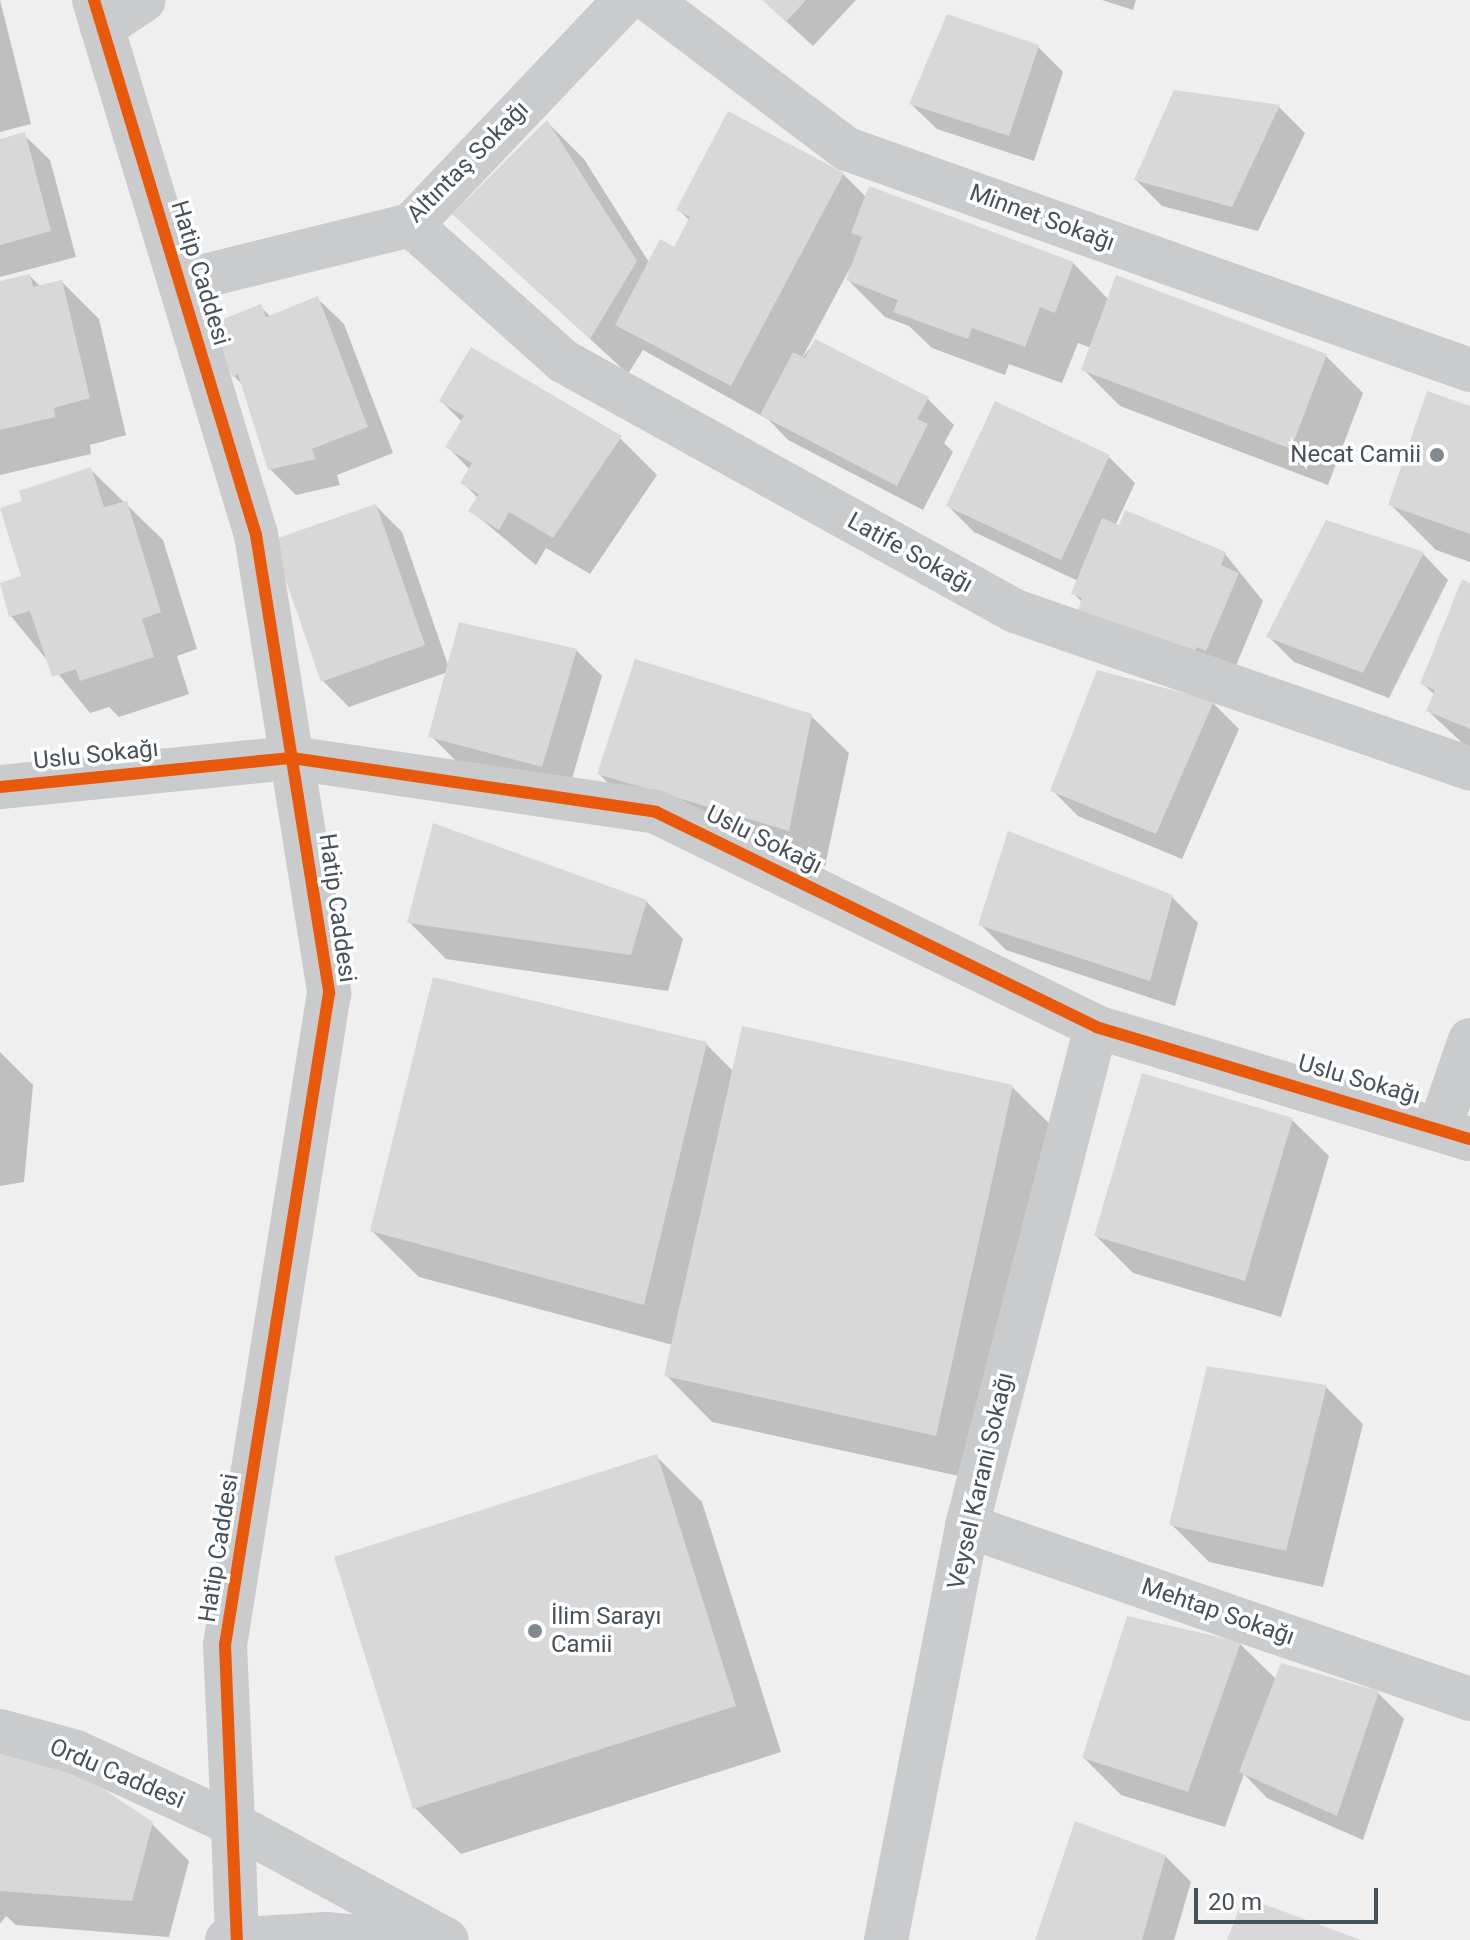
<!DOCTYPE html>
<meta charset="utf-8">
<style>
body{margin:0}
#map{position:relative;width:1470px;height:1940px;overflow:hidden;background:#efefef;font-family:Roboto,sans-serif}
div>[style]{position:absolute}
.shadow>*{inset:0;background:#0003}
.building>*{inset:0;background:#d8d8d9}
.minor>*{height:44px;margin:-22px;padding:0 22px;transform-origin:22px;border-radius:22px;background:#c9cbcd}
.tertiary>*{height:44px;margin:-22px;padding:0 22px;transform-origin:22px;border-radius:22px;background:#c9cbcd}
.secondary>*{height:44px;margin:-22px;padding:0 22px;transform-origin:22px;border-radius:22px;background:#cacbce}
.cycleway>*{height:12px;margin:-6px;padding:0 6px;transform-origin:6px;border-radius:6px;background:#e8590c}
.dots>*{width:22px;height:22px;translate:-50% -50%;box-sizing:border-box;border:4px solid #fff;border-radius:50%}
span{translate:-50% -50%;white-space:nowrap;text-align:center;line-height:1.15;-webkit-text-stroke:7px #fff;paint-order:stroke}
.street-label{font-size:24px;color:#47515a}
.poi-label{font-size:24px;color:#47515a}
.right{translate:-100% -50%;text-align:right}
.left{translate:0 -50%;text-align:left}
.scale{position:absolute;left:1194px;top:1888px;width:184px;height:36px;box-sizing:border-box;border:4px solid #47515a;border-top:0;padding-left:10px;font-size:24px;line-height:28px;white-space:nowrap;color:#47515a;-webkit-text-stroke:6px #fff;paint-order:stroke}
</style>
<div id="map">
<div class="shadow">
<i style="clip-path:polygon(0 0,31px 124px,0 132px)"></i>
<i style="clip-path:polygon(763px 0,856px 0,813px 46px)"></i>
<i style="clip-path:polygon(1102px 0,1136px 0,1133px 10px)"></i>
<i style="clip-path:polygon(1037px 46px,1063px 72px,1034px 161px,937px 129px,911px 104px)"></i>
<i style="clip-path:polygon(1175px 92px,1279px 107px,1305px 133px,1258px 231px,1162px 206px,1136px 180px)"></i>
<i style="clip-path:polygon(547px 122px,584px 159px,650px 264px,675px 250px,690px 221px,678px 209px,843px 174px,867px 198px,1073px 263px,1109px 300px,1326px 356px,1363px 393px,1328px 485px,1120px 406px,1083px 369px,1091px 348px,1078px 343px,1062px 383px,1009px 364px,1005px 375px,932px 348px,909px 326px,885px 317px,848px 280px,850px 268px,802px 358px,816px 341px,928px 399px,954px 425px,944px 443px,953px 452px,923px 510px,788px 440px,769px 420px,643px 350px,628px 374px,455px 214px)"></i>
<i style="clip-path:polygon(24px 135px,50px 160px,76px 257px,0 277px,0 141px)"></i>
<i style="clip-path:polygon(30px 276px,41px 287px,62px 282px,99px 319px,126px 435px,90px 445px,91px 454px,0 475px,0 283px)"></i>
<i style="clip-path:polygon(318px 299px,344px 324px,393px 453px,337px 475px,340px 485px,296px 495px,270px 469px,244px 386px,234px 376px,225px 329px,260px 306px,271px 317px)"></i>
<i style="clip-path:polygon(441px 401px,620px 438px,657px 475px,590px 574px,546px 548px,536px 565px,470px 510px,478px 498px,463px 483px,470px 470px,447px 446px,462px 422px)"></i>
<i style="clip-path:polygon(1470px 408px,1470px 562px,1436px 550px,1390px 504px)"></i>
<i style="clip-path:polygon(1109px 457px,1135px 483px,1115px 526px,1225px 554px,1263px 601px,1232px 675px,1083px 603px,1073px 593px,1078px 581px,974px 532px,948px 506px)"></i>
<i style="clip-path:polygon(90px 469px,163px 540px,197px 649px,177px 656px,189px 694px,119px 717px,109px 707px,90px 713px,11px 616px,24px 577px,25px 502px)"></i>
<i style="clip-path:polygon(376px 506px,402px 532px,449px 668px,576px 650px,602px 676px,568px 792px,457px 762px,431px 736px,448px 672px,349px 707px,323px 681px)"></i>
<i style="clip-path:polygon(1423px 554px,1448px 580px,1389px 698px,1294px 662px,1269px 637px)"></i>
<i style="clip-path:polygon(1470px 585px,1470px 750px,1428px 711px,1435px 695px,1423px 684px)"></i>
<i style="clip-path:polygon(1213px 703px,1239px 729px,1182px 859px,1078px 816px,1052px 790px)"></i>
<i style="clip-path:polygon(811px 716px,849px 753px,825px 866px,636px 811px,599px 774px)"></i>
<i style="clip-path:polygon(1172px 897px,1198px 923px,1175px 1006px,1006px 950px,980px 924px)"></i>
<i style="clip-path:polygon(646px 901px,683px 939px,668px 991px,446px 959px,409px 922px)"></i>
<i style="clip-path:polygon(706px 1044px,734px 1072px,1012px 1087px,1059px 1133px,982px 1481px,712px 1422px,666px 1375px,673px 1345px,419px 1277px,372px 1231px)"></i>
<i style="clip-path:polygon(0 1052px,33px 1085px,24px 1182px,0 1186px)"></i>
<i style="clip-path:polygon(1291px 1119px,1329px 1156px,1281px 1317px,1133px 1273px,1096px 1236px)"></i>
<i style="clip-path:polygon(1326px 1387px,1363px 1424px,1323px 1587px,1209px 1562px,1172px 1525px)"></i>
<i style="clip-path:polygon(656px 1456px,702px 1502px,781px 1752px,461px 1854px,415px 1808px)"></i>
<i style="clip-path:polygon(1240px 1644px,1277px 1680px,1378px 1693px,1404px 1719px,1363px 1840px,1267px 1798px,1244px 1774px,1225px 1827px,1121px 1795px,1084px 1758px)"></i>
<i style="clip-path:polygon(0 1755px,151px 1823px,189px 1861px,169px 1937px,16px 1925px,6px 1916px,0 1924px)"></i>
<i style="clip-path:polygon(1165px 1856px,1191px 1882px,1174px 1940px,1037px 1940px)"></i>
</div>
<div class="building">
<i style="clip-path:polygon(762px 0,806px 0,786px 22px)"></i>
<i style="clip-path:polygon(947px 14px,1039px 45px,1009px 136px,909px 104px)"></i>
<i style="clip-path:polygon(1174px 90px,1280px 105px,1232px 207px,1134px 180px)"></i>
<i style="clip-path:polygon(728px 111px,844px 173px,731px 386px,615px 325px,660px 239px,674px 247px,690px 217px,676px 210px)"></i>
<i style="clip-path:polygon(547px 120px,637px 261px,590px 339px,452px 214px)"></i>
<i style="clip-path:polygon(25px 132px,51px 231px,0 245px,0 139px)"></i>
<i style="clip-path:polygon(869px 186px,1074px 262px,1055px 313px,1040px 307px,1025px 347px,972px 328px,968px 339px,893px 312px,898px 300px,846px 280px,862px 237px,851px 233px)"></i>
<i style="clip-path:polygon(30px 274px,33px 287px,62px 280px,90px 398px,54px 408px,55px 417px,0 430px,0 281px)"></i>
<i style="clip-path:polygon(1116px 275px,1327px 354px,1291px 449px,1081px 370px)"></i>
<i style="clip-path:polygon(318px 296px,368px 427px,312px 449px,316px 459px,268px 470px,238px 374px,232px 377px,214px 331px,223px 328px,220px 320px,261px 304px,266px 317px)"></i>
<i style="clip-path:polygon(815px 339px,929px 397px,917px 419px,928px 424px,897px 486px,760px 415px,793px 352px,805px 358px)"></i>
<i style="clip-path:polygon(471px 347px,622px 436px,553px 538px,509px 512px,499px 530px,468px 511px,479px 494px,460px 483px,472px 463px,445px 447px,464px 416px,439px 401px)"></i>
<i style="clip-path:polygon(1427px 391px,1470px 406px,1470px 534px,1388px 505px)"></i>
<i style="clip-path:polygon(995px 401px,1110px 455px,1061px 560px,946px 506px)"></i>
<i style="clip-path:polygon(91px 467px,104px 507px,127px 501px,161px 612px,142px 619px,154px 657px,80px 681px,76px 669px,52px 677px,30px 611px,9px 617px,0 583px,21px 576px,0 508px,22px 501px,19px 491px)"></i>
<i style="clip-path:polygon(376px 504px,425px 645px,321px 682px,272px 540px)"></i>
<i style="clip-path:polygon(1125px 510px,1226px 552px,1221px 565px,1239px 573px,1206px 651px,1197px 647px,1192px 657px,1078px 611px,1082px 598px,1071px 594px,1102px 518px,1119px 525px)"></i>
<i style="clip-path:polygon(1326px 520px,1424px 552px,1363px 673px,1266px 637px)"></i>
<i style="clip-path:polygon(1462px 579px,1470px 583px,1470px 729px,1426px 711px,1435px 690px,1420px 684px)"></i>
<i style="clip-path:polygon(459px 622px,577px 649px,542px 767px,428px 737px)"></i>
<i style="clip-path:polygon(635px 659px,812px 714px,789px 831px,597px 774px)"></i>
<i style="clip-path:polygon(1097px 670px,1214px 701px,1156px 834px,1050px 791px)"></i>
<i style="clip-path:polygon(433px 823px,647px 900px,631px 955px,407px 923px)"></i>
<i style="clip-path:polygon(1008px 831px,1173px 895px,1150px 981px,978px 925px)"></i>
<i style="clip-path:polygon(433px 977px,707px 1042px,644px 1305px,370px 1231px)"></i>
<i style="clip-path:polygon(742px 1026px,1013px 1085px,936px 1436px,664px 1376px)"></i>
<i style="clip-path:polygon(1142px 1073px,1293px 1118px,1245px 1281px,1094px 1236px)"></i>
<i style="clip-path:polygon(1207px 1366px,1327px 1385px,1286px 1551px,1169px 1525px)"></i>
<i style="clip-path:polygon(657px 1454px,736px 1706px,413px 1809px,334px 1557px)"></i>
<i style="clip-path:polygon(1127px 1616px,1241px 1642px,1188px 1792px,1082px 1758px)"></i>
<i style="clip-path:polygon(1281px 1663px,1379px 1691px,1337px 1816px,1239px 1772px)"></i>
<i style="clip-path:polygon(0 1751px,85px 1777px,153px 1822px,132px 1901px,0 1891px)"></i>
<i style="clip-path:polygon(1075px 1821px,1166px 1855px,1142px 1940px,1035px 1940px)"></i>
<i style="clip-path:polygon(1244px 1897px,1361px 1940px,1227px 1940px)"></i>
</div>
<div class="minor">
<i style="left:94px;top:0;width:559px;rotate:73.15deg"></i>
<i style="left:256px;top:535px;width:464px;rotate:80.9deg"></i>
<i style="left:329px;top:993px;width:660px;rotate:99.06deg"></i>
<i style="left:225px;top:1645px;width:179px;rotate:87.4deg"></i>
<i style="left:649px;top:0;width:248px;rotate:37deg"></i>
<i style="left:847px;top:149px;width:661px;rotate:19.53deg"></i>
<i style="left:102px;top:28px;width:50px;rotate:-33.7deg"></i>
<i style="left:411px;top:225px;width:204px;rotate:41.8deg"></i>
<i style="left:563px;top:361px;width:517px;rotate:28.95deg"></i>
<i style="left:1015px;top:611px;width:482px;rotate:19.1deg"></i>
<i style="left:180px;top:282px;width:238px;rotate:-13.9deg"></i>
<i style="left:411px;top:225px;width:311px;rotate:-46.4deg"></i>
<i style="left:0;top:787px;width:293px;rotate:-5.7deg"></i>
<i style="left:292px;top:758px;width:368px;rotate:8.4deg"></i>
<i style="left:656px;top:812px;width:490px;rotate:26deg"></i>
<i style="left:1096px;top:1027px;width:390px;rotate:16.7deg"></i>
<i style="left:1440px;top:1127px;width:92px;rotate:-71deg"></i>
<i style="left:967px;top:1526px;width:532px;rotate:18.98deg"></i>
<i style="left:886px;top:1940px;width:422px;rotate:-78.9deg"></i>
<i style="left:967px;top:1526px;width:515px;rotate:-75.51deg"></i>
</div>
<div class="tertiary">
<i style="left:0;top:1731px;width:79px;rotate:15.4deg"></i>
<i style="left:76px;top:1752px;width:173px;rotate:24.6deg"></i>
<i style="left:233px;top:1824px;width:243px;rotate:28.5deg"></i>
<i style="left:233px;top:1824px;width:115px;rotate:88deg"></i>
</div>
<div class="secondary">
<i style="left:227px;top:1940px;width:99px;rotate:-3.5deg"></i>
<i style="left:326px;top:1934px;width:67px;rotate:5.1deg"></i>
</div>
<div class="cycleway">
<i style="left:94px;top:0;width:559px;rotate:73.15deg"></i>
<i style="left:256px;top:535px;width:464px;rotate:80.9deg"></i>
<i style="left:329px;top:993px;width:660px;rotate:99.06deg"></i>
<i style="left:225px;top:1645px;width:294px;rotate:87.7deg"></i>
<i style="left:0;top:787px;width:293px;rotate:-5.7deg"></i>
<i style="left:292px;top:758px;width:368px;rotate:8.4deg"></i>
<i style="left:656px;top:812px;width:490px;rotate:26deg"></i>
<i style="left:1096px;top:1027px;width:390px;rotate:16.7deg"></i>
</div>
<div class="dots">
<i style="left:1437px;top:455px;background:#82888e"></i>
<i style="left:535px;top:1631px;background:#82888e"></i>
</div>
<div class="street-label">
<span style="left:468px;top:162px;rotate:-45deg">Altıntaş Sokağı</span>
<span style="left:1042px;top:218px;rotate:20deg">Minnet Sokağı</span>
<span style="left:200px;top:273px;rotate:73deg">Hatip Caddesi</span>
<span style="left:910px;top:553px;rotate:29deg">Latife Sokağı</span>
<span style="left:96px;top:755px;rotate:-6deg">Uslu Sokağı</span>
<span style="left:764px;top:840px;rotate:26deg">Uslu Sokağı</span>
<span style="left:337px;top:908px;rotate:82deg">Hatip Caddesi</span>
<span style="left:1359px;top:1080px;rotate:16deg">Uslu Sokağı</span>
<span style="left:981px;top:1481px;rotate:-77deg">Veysel Karani Sokağı</span>
<span style="left:219px;top:1548px;rotate:-81deg">Hatip Caddesi</span>
<span style="left:1218px;top:1612px;rotate:19deg">Mehtap Sokağı</span>
<span style="left:117px;top:1774px;rotate:23deg">Ordu Caddesi</span>
</div>
<div class="poi-label">
<span class="right" style="left:1421px;top:455px">Necat Camii</span>
<span class="left" style="left:551px;top:1631px">İlim Sarayı<br>Camii</span>
</div>
<div class="scale">20 m</div>
</div>
